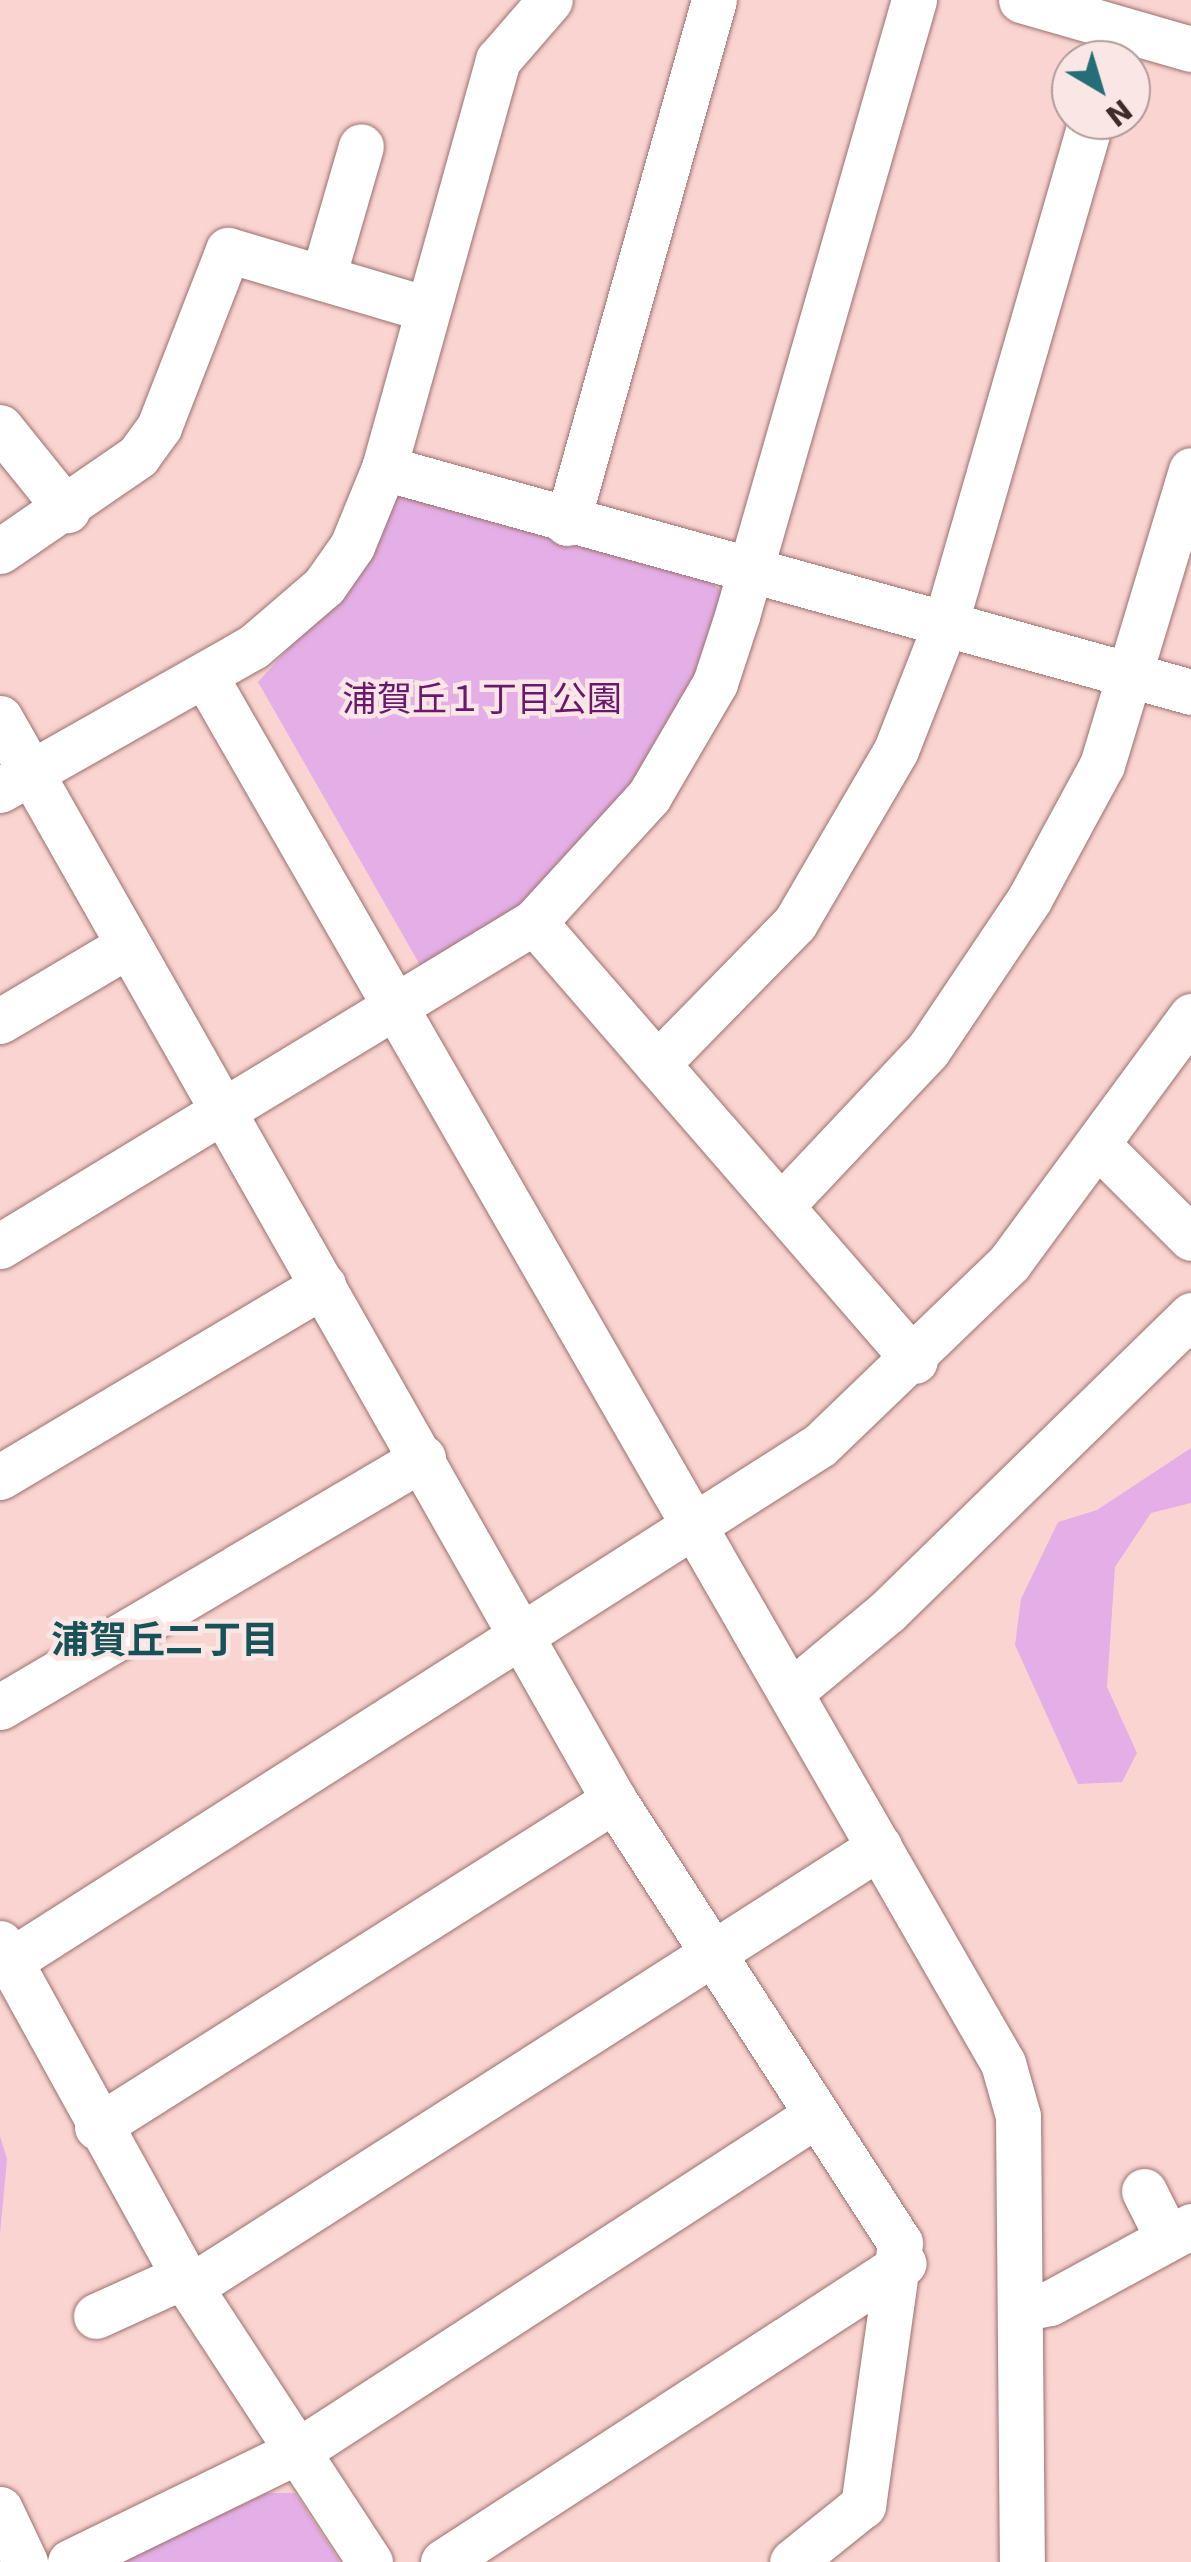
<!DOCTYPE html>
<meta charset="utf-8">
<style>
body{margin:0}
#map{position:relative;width:1191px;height:2562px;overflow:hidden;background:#fad4d0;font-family:"DejaVu Sans","Noto Sans JP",sans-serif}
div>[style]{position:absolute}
.green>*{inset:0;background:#e4afe6}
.roads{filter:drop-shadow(0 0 2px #9b716d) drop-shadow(0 0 2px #9b716d)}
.minor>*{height:45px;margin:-22.5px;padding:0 22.5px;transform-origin:22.5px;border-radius:22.5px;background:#fff}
span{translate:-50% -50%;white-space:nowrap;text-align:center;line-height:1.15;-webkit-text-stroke:9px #fae6e4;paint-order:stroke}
.park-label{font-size:35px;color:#69186e}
.neighbourhood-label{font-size:38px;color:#165258;font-weight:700}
.north{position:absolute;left:1051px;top:40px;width:100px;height:100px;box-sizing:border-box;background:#fae6e4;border:2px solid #af9c9a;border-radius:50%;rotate:142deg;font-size:28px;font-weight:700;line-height:40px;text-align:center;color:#3e2c2b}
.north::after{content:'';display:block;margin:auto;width:35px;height:45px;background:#246f77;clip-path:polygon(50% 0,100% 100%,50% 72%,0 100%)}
</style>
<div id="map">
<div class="green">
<i style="clip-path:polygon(399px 492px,702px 575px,728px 597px,687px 703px,622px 809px,518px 909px,424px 972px,258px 682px,346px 585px)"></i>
<i style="clip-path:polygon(1191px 1448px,1191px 1503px,1151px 1513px,1115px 1567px,1107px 1687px,1137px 1753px,1122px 1782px,1078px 1784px,1015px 1645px,1021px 1599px,1058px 1522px,1097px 1510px)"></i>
<i style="clip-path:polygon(0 2136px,7px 2159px,0 2234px)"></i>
<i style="clip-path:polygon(267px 2493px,295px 2493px,340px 2562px,117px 2562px)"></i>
</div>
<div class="roads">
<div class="minor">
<i style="left:1021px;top:0;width:177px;rotate:16.1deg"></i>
<i style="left:323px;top:277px;width:136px;rotate:-73.8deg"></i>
<i style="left:0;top:427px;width:107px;rotate:51.1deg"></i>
<i style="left:384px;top:468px;width:838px;rotate:15.51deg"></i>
<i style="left:567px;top:523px;width:543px;rotate:-74.3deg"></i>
<i style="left:0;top:551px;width:168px;rotate:-34.5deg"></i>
<i style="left:138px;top:456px;width:36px;rotate:-54deg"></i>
<i style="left:159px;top:427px;width:190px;rotate:-68.7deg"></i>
<i style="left:228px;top:250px;width:204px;rotate:16.5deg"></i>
<i style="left:205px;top:676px;width:1600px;rotate:60.09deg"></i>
<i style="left:1003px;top:2063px;width:55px;rotate:74.2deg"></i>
<i style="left:1018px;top:2116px;width:446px;rotate:89.5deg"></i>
<i style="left:0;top:718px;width:1244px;rotate:60.43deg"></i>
<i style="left:614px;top:1800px;width:527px;rotate:57.15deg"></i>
<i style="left:900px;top:2243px;width:265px;rotate:98deg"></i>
<i style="left:863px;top:2505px;width:91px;rotate:141.2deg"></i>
<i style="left:0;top:790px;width:291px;rotate:-29.5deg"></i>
<i style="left:253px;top:647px;width:94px;rotate:-40.7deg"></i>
<i style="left:324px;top:586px;width:49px;rotate:-55deg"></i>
<i style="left:352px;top:546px;width:84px;rotate:-67.7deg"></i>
<i style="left:384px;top:468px;width:424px;rotate:-74.4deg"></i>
<i style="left:498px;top:60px;width:79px;rotate:-49.1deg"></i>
<i style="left:534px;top:922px;width:581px;rotate:49.05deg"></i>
<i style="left:0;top:1021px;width:145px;rotate:-30.6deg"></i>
<i style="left:657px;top:1064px;width:197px;rotate:-45.6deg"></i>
<i style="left:795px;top:923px;width:200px;rotate:-59.7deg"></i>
<i style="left:896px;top:750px;width:134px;rotate:-68.6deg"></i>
<i style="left:945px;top:625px;width:526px;rotate:-73.87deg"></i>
<i style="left:1101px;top:1148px;width:127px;rotate:45deg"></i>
<i style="left:781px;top:1206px;width:214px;rotate:-46.7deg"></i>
<i style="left:928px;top:1050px;width:183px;rotate:-56.1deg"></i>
<i style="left:1030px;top:898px;width:151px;rotate:-61.6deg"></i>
<i style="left:1102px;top:765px;width:308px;rotate:-73.2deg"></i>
<i style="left:0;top:1246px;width:625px;rotate:-31.25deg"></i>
<i style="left:534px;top:922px;width:171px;rotate:-47.6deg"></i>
<i style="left:649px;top:796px;width:131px;rotate:-59.7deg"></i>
<i style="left:715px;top:683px;width:71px;rotate:-71.8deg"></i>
<i style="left:737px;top:616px;width:641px;rotate:-73.97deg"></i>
<i style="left:0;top:1477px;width:376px;rotate:-30.7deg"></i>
<i style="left:792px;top:1691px;width:125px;rotate:-39.8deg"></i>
<i style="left:888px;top:1611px;width:424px;rotate:-44.3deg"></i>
<i style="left:0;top:1707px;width:491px;rotate:-30.5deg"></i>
<i style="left:0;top:1943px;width:393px;rotate:61.1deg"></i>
<i style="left:190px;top:2287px;width:329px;rotate:56.8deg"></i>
<i style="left:10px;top:1961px;width:960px;rotate:-32.5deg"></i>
<i style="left:820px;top:1445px;width:262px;rotate:-43.9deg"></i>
<i style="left:1009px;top:1263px;width:307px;rotate:-53.6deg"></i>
<i style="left:97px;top:2127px;width:612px;rotate:-32.31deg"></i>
<i style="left:1144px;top:2191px;width:51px;rotate:63.4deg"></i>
<i style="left:190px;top:2287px;width:818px;rotate:-32.56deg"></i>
<i style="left:1024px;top:2308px;width:26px;rotate:-11deg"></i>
<i style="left:1050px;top:2303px;width:161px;rotate:-28.6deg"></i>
<i style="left:96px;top:2316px;width:97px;rotate:-24.4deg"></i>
<i style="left:0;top:2509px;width:59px;rotate:64.7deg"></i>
<i style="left:70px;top:2562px;width:254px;rotate:-26deg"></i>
<i style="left:298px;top:2451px;width:617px;rotate:-32.97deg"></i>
<i style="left:443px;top:2562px;width:549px;rotate:-32.97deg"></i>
</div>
</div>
<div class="park-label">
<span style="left:482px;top:699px">浦賀丘１丁目公園</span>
</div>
<div class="neighbourhood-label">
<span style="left:165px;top:1641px">浦賀丘二丁目</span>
</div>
<div class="north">N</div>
</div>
